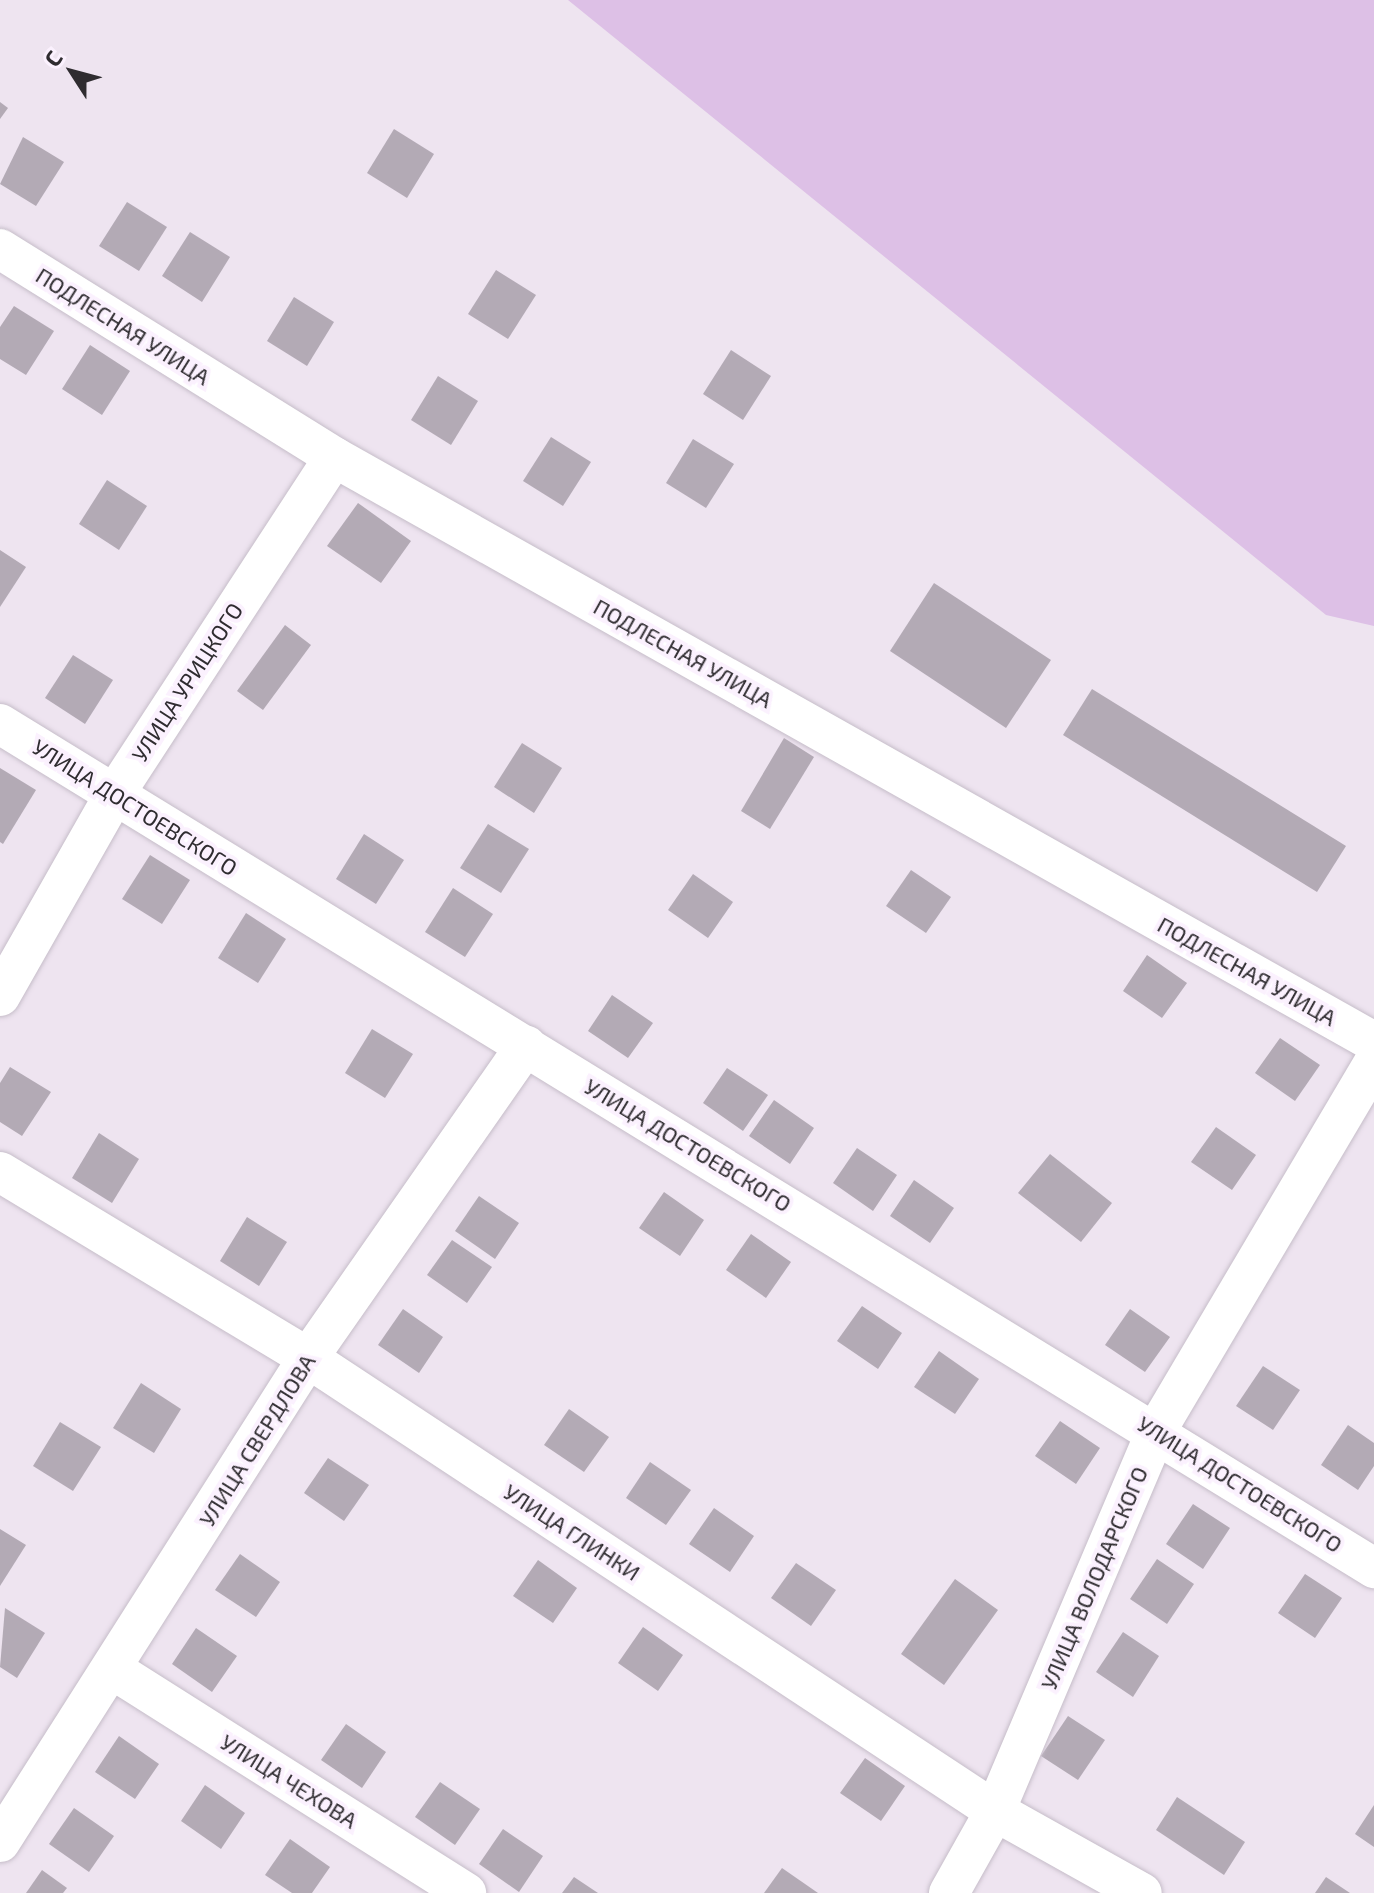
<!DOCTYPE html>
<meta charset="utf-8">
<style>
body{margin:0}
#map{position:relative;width:1374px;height:1893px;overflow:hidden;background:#eee4f0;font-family:"Exo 2",sans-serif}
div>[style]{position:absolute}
.green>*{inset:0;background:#ddc0e6}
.building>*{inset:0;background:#b3aab5}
.roads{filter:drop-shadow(0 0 2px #c6bdc9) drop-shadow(0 0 2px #c6bdc9)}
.minor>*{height:40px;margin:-20px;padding:0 20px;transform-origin:20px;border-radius:20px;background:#fff}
span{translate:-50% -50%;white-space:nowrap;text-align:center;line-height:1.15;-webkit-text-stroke:8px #fbf1fe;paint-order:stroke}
.street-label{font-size:22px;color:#2f2c30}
.north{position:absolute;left:32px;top:32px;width:80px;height:80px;-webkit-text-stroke:6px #fbf1fe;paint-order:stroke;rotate:306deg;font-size:22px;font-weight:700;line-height:32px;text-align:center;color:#2f2c30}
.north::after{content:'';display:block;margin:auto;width:28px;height:36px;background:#2f2c30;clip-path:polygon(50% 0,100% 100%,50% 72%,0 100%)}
</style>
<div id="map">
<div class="green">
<i style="clip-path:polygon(568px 0,1374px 0,1374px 626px,1326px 615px)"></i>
</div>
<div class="building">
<i style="clip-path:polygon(0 102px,8px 108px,0 119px)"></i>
<i style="clip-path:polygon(394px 129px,434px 154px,407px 198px,367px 173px)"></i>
<i style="clip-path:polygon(23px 137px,64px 162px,36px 206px,0 184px)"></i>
<i style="clip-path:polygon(127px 202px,167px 227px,139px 271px,99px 246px)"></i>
<i style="clip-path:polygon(190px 232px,230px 257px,202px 302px,162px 276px)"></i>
<i style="clip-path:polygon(496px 270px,536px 295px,508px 339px,468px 314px)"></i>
<i style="clip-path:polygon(294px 297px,334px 322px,307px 366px,267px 341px)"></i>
<i style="clip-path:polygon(14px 306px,54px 331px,26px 375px,0 359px,0 327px)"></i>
<i style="clip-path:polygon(90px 345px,130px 371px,102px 415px,62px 389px)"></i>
<i style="clip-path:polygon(731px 350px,771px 376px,743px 420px,703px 394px)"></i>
<i style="clip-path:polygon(438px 376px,478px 401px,451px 445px,411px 420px)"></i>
<i style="clip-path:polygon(551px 437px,591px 462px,563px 506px,523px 481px)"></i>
<i style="clip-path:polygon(693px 439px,734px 464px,706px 508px,666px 483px)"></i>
<i style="clip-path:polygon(107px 480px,147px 506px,119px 550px,79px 524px)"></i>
<i style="clip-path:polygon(358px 503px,411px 541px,381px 583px,327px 546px)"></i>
<i style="clip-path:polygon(0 550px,26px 567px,0 607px)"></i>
<i style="clip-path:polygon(934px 583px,1051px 660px,1006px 728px,890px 651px)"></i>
<i style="clip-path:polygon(285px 625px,311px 645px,263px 710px,237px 691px)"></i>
<i style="clip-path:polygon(73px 655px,113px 680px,85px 724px,45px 698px)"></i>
<i style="clip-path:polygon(1092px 689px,1346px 846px,1317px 892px,1063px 735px)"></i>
<i style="clip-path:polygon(784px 738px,814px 757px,770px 829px,741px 811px)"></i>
<i style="clip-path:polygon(522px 743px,562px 768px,534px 813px,494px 787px)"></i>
<i style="clip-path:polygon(0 768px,36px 790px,3px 844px,0 842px)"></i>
<i style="clip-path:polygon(488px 824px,529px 849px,501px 893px,460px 868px)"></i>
<i style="clip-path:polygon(364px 834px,404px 860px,376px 904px,336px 879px)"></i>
<i style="clip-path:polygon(150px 855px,190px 880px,162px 924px,122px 899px)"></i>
<i style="clip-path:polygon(911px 870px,951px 897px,926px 933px,886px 906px)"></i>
<i style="clip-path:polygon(693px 874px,733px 902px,708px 938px,668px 910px)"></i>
<i style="clip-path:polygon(453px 888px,493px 914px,465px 957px,425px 932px)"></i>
<i style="clip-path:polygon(246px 913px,286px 939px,258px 983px,218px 958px)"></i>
<i style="clip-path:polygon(1147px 955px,1187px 983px,1162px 1018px,1123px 991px)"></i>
<i style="clip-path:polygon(612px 995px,653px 1023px,628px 1058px,588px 1031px)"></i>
<i style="clip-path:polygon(372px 1029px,413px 1054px,385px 1098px,345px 1073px)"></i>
<i style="clip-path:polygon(1280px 1038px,1320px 1065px,1295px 1101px,1255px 1073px)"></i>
<i style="clip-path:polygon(10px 1067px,51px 1092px,22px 1136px,0 1122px,0 1083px)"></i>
<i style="clip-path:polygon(727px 1068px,768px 1095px,743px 1131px,703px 1103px)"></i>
<i style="clip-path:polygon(774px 1100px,814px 1128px,790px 1164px,749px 1136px)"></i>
<i style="clip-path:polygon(1216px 1127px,1256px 1155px,1232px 1190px,1191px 1162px)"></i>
<i style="clip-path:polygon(99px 1133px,139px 1159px,112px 1203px,72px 1178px)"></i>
<i style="clip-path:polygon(857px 1148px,897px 1175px,873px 1211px,833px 1183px)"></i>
<i style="clip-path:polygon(1050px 1154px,1112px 1203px,1081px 1242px,1018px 1193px)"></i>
<i style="clip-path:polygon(914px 1180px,954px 1208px,930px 1243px,890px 1216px)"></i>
<i style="clip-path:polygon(664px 1192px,704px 1220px,680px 1256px,639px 1228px)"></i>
<i style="clip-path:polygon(479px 1196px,519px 1223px,495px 1259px,455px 1231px)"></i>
<i style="clip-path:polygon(247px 1217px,287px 1242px,259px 1286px,220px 1261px)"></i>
<i style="clip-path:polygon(751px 1234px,791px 1262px,766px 1298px,726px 1270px)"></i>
<i style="clip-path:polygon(452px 1240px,492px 1267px,467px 1303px,427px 1275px)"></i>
<i style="clip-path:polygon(862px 1306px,902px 1333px,878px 1369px,837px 1341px)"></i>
<i style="clip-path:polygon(403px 1309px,443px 1337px,419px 1373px,378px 1345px)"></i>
<i style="clip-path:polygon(1130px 1309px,1170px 1337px,1145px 1372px,1105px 1345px)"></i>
<i style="clip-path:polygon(939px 1351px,979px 1379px,955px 1414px,914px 1387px)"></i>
<i style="clip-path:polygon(1263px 1366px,1300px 1390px,1273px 1430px,1236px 1406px)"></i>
<i style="clip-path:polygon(141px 1383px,181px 1409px,154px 1453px,113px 1428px)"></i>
<i style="clip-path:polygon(569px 1409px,609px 1437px,584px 1472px,544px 1445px)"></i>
<i style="clip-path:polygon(1060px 1421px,1100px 1448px,1076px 1484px,1035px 1456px)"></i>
<i style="clip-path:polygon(60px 1422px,101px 1447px,73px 1491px,33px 1466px)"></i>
<i style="clip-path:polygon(1348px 1425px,1374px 1443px,1374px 1466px,1358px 1490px,1321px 1465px)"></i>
<i style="clip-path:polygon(328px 1458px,369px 1485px,344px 1521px,304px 1493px)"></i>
<i style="clip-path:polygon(650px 1462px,691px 1490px,666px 1525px,626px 1498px)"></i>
<i style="clip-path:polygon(1193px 1504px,1230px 1528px,1203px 1569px,1166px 1544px)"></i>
<i style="clip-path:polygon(714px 1508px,754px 1536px,730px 1572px,689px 1544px)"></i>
<i style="clip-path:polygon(0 1529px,26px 1545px,0 1586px)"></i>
<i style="clip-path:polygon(240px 1554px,280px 1582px,256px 1617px,215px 1590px)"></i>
<i style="clip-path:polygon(1157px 1559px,1194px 1584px,1167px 1624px,1130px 1599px)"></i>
<i style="clip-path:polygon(538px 1560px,577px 1588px,553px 1623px,513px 1596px)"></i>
<i style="clip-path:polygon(796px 1563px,836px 1590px,811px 1626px,771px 1598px)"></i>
<i style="clip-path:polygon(1305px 1574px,1342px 1598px,1315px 1638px,1278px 1613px)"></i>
<i style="clip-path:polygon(955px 1579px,998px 1610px,944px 1685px,901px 1654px)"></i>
<i style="clip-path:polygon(5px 1608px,45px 1633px,17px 1678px,0 1667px)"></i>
<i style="clip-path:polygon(643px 1627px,683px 1655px,658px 1691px,618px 1663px)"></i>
<i style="clip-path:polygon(196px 1628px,237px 1656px,212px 1692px,172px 1664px)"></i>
<i style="clip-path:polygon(1123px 1632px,1159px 1656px,1133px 1697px,1096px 1672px)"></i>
<i style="clip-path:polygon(1068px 1716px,1105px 1740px,1078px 1780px,1041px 1756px)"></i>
<i style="clip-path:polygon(346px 1724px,386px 1752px,362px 1788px,321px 1760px)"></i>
<i style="clip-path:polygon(119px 1736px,159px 1764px,135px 1799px,95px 1772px)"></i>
<i style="clip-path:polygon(865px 1758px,905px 1786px,881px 1821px,840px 1793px)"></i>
<i style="clip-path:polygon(440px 1782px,480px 1809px,455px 1845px,415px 1817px)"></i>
<i style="clip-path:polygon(205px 1785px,245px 1813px,221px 1849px,181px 1821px)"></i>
<i style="clip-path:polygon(1177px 1797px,1245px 1842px,1224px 1875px,1156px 1830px)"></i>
<i style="clip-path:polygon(1374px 1805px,1374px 1847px,1355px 1834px)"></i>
<i style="clip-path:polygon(74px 1808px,114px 1836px,89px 1872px,49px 1844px)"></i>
<i style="clip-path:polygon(503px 1829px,543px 1856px,519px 1892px,479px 1864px)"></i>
<i style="clip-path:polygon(290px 1839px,330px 1867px,312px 1893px,292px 1893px,265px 1875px)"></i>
<i style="clip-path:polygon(782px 1868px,818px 1893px,764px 1893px)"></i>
<i style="clip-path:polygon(42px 1870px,67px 1888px,63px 1893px,26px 1893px)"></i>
<i style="clip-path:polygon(574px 1877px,598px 1893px,562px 1893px)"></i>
<i style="clip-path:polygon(1326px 1877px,1350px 1893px,1315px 1893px)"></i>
</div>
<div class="roads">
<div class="minor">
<i style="left:0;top:249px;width:393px;rotate:31.9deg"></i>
<i style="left:334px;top:457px;width:1193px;rotate:29.36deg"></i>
<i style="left:0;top:724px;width:1613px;rotate:31.56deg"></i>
<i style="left:0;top:996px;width:231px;rotate:-60.4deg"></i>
<i style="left:114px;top:795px;width:403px;rotate:-56.9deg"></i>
<i style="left:0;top:1172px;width:360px;rotate:31.1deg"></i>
<i style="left:308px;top:1358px;width:823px;rotate:33.4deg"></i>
<i style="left:995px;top:1811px;width:168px;rotate:29.2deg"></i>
<i style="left:112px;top:1669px;width:419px;rotate:32.3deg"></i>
<i style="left:0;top:1842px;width:574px;rotate:-57.53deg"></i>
<i style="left:308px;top:1358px;width:381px;rotate:-55.1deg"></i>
<i style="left:949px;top:1893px;width:94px;rotate:-60.7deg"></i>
<i style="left:995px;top:1811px;width:413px;rotate:-67deg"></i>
<i style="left:1156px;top:1431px;width:428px;rotate:-59.4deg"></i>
</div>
</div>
<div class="street-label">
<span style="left:123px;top:326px;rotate:32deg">ПОДЛЕСНАЯ УЛИЦА</span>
<span style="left:683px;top:653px;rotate:29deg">ПОДЛЕСНАЯ УЛИЦА</span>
<span style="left:187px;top:682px;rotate:-57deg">УЛИЦА УРИЦКОГО</span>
<span style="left:135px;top:807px;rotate:32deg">УЛИЦА ДОСТОЕВСКОГО</span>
<span style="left:1247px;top:971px;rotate:29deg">ПОДЛЕСНАЯ УЛИЦА</span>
<span style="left:688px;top:1145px;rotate:31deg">УЛИЦА ДОСТОЕВСКОГО</span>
<span style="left:257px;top:1440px;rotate:-58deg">УЛИЦА СВЕРДЛОВА</span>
<span style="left:1240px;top:1484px;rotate:32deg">УЛИЦА ДОСТОЕВСКОГО</span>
<span style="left:572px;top:1532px;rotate:33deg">УЛИЦА ГЛИНКИ</span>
<span style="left:1094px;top:1578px;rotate:-67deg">УЛИЦА ВОЛОДАРСКОГО</span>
<span style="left:289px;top:1781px;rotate:32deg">УЛИЦА ЧЕХОВА</span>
</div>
<div class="north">С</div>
</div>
